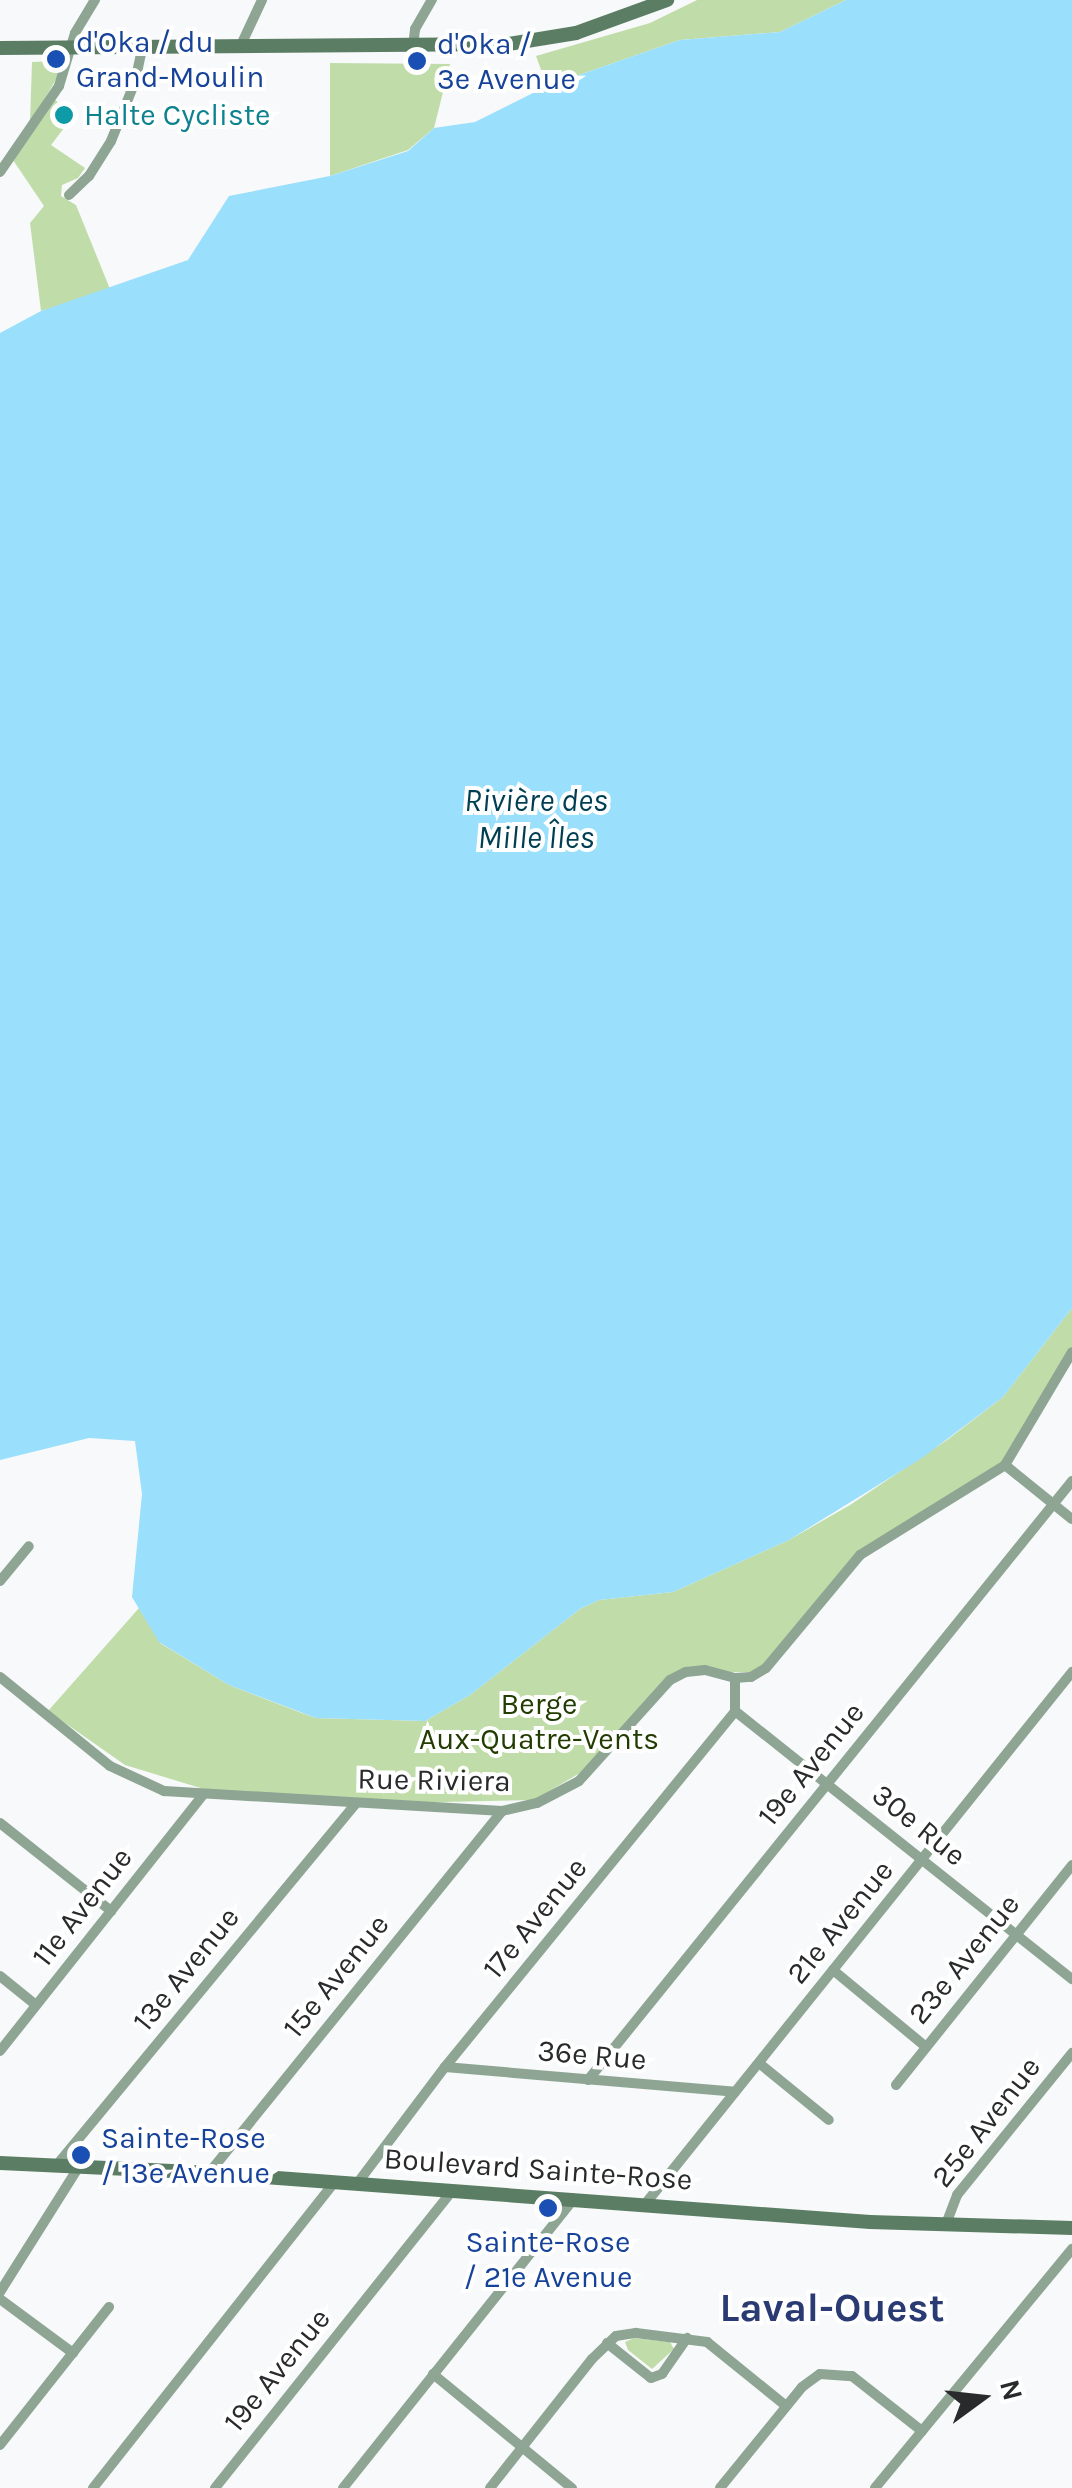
<!DOCTYPE html>
<meta charset="utf-8">
<style>
body{margin:0}
#map{position:relative;width:1072px;height:2488px;overflow:hidden;background:#f7f9fa;font-family:Karla,sans-serif}
div>[style]{position:absolute}
.green>*{inset:0;background:#c0dda9}
.water>*{inset:0;background:#9adffc}
.street>*{height:10px;margin:-5px;padding:0 5px;transform-origin:5px;border-radius:5px;background:#8ea594}
.secondary>*{height:14px;margin:-7px;padding:0 7px;transform-origin:7px;border-radius:7px;background:#5b7d64}
.dots>*{width:28px;height:28px;translate:-50% -50%;box-sizing:border-box;border:5px solid #fff;border-radius:50%}
span{translate:-50% -50%;white-space:nowrap;text-align:center;line-height:1.15;-webkit-text-stroke:8px #fff;paint-order:stroke}
.transit-label{font-size:30px;color:#164399}
.left{translate:0 -50%;text-align:left}
.culture-label{font-size:30px;color:#0d838f}
.park-label{font-size:30px;color:#223c01}
.street-label{font-size:30px;color:#292a2b}
.water-label{font-size:32px;color:#003e52;font-style:italic}
.district-label{font-size:40px;color:#2a3a73;font-weight:700}
.north{position:absolute;left:932px;top:2348px;width:100px;height:100px;-webkit-text-stroke:8px #fff;paint-order:stroke;rotate:75deg;font-size:28px;font-weight:700;line-height:40px;text-align:center;color:#292a2b}
.north::after{content:'';display:block;margin:auto;width:35px;height:45px;background:#292a2b;clip-path:polygon(50% 0,100% 100%,50% 72%,0 100%)}
</style>
<div id="map">
<div class="green">
<i style="clip-path:polygon(697px 0,846px 0,780px 32px,680px 40px,547px 86px,536px 56px,650px 23px)"></i>
<i style="clip-path:polygon(59px 61px,63px 68px,30px 123px,32px 62px)"></i>
<i style="clip-path:polygon(330px 63px,450px 64px,434px 128px,408px 150px,330px 176px)"></i>
<i style="clip-path:polygon(55px 100px,74px 115px,51px 145px,85px 168px,78px 178px,62px 185px,61px 196px,76px 205px,110px 289px,41px 311px,30px 223px,44px 206px,13px 160px)"></i>
<i style="clip-path:polygon(1072px 1308px,1072px 1351px,1004px 1467px,868px 1551px,767px 1672px,685px 1672px,585px 1770px,534px 1800px,355px 1804px,207px 1790px,125px 1765px,48px 1711px,139px 1608px,160px 1643px,229px 1685px,299px 1712px,316px 1718px,425px 1721px,470px 1695px,580px 1609px,599px 1600px,673px 1592px,789px 1540px,850px 1505px,947px 1440px,1003px 1397px)"></i>
<i style="clip-path:polygon(634px 2338px,670px 2342px,674px 2349px,652px 2369px,628px 2350px,625px 2342px)"></i>
</div>
<div class="water">
<i style="clip-path:polygon(846px 0,1072px 0,1072px 1308px,1003px 1397px,922px 1458px,789px 1540px,673px 1592px,599px 1600px,580px 1609px,470px 1695px,425px 1721px,316px 1718px,229px 1685px,159px 1642px,132px 1597px,142px 1494px,135px 1441px,89px 1438px,0 1460px,0 333px,41px 311px,188px 260px,229px 196px,330px 176px,408px 151px,434px 128px,475px 122px,547px 86px,680px 40px,780px 32px)"></i>
</div>
<div class="street">
<i style="left:413px;top:46px;width:17px;rotate:-83deg"></i>
<i style="left:415px;top:29px;width:34px;rotate:-60deg"></i>
<i style="left:240px;top:47px;width:52px;rotate:-64.9deg"></i>
<i style="left:0;top:172px;width:104px;rotate:-55.5deg"></i>
<i style="left:59px;top:86px;width:55px;rotate:-73.2deg"></i>
<i style="left:75px;top:33px;width:39px;rotate:-59deg"></i>
<i style="left:69px;top:195px;width:28px;rotate:-44deg"></i>
<i style="left:89px;top:176px;width:41px;rotate:-57.8deg"></i>
<i style="left:111px;top:141px;width:64px;rotate:-67.9deg"></i>
<i style="left:135px;top:82px;width:35px;rotate:-78deg"></i>
<i style="left:1005px;top:1465px;width:86px;rotate:38.9deg"></i>
<i style="left:0;top:1581px;width:45px;rotate:-50.4deg"></i>
<i style="left:0;top:1677px;width:141px;rotate:39deg"></i>
<i style="left:110px;top:1766px;width:60px;rotate:24.8deg"></i>
<i style="left:164px;top:1791px;width:339px;rotate:3.4deg"></i>
<i style="left:502px;top:1811px;width:36px;rotate:-13deg"></i>
<i style="left:537px;top:1803px;width:47px;rotate:-27.6deg"></i>
<i style="left:579px;top:1781px;width:136px;rotate:-48deg"></i>
<i style="left:670px;top:1680px;width:18px;rotate:-27deg"></i>
<i style="left:686px;top:1672px;width:19px;rotate:-6deg"></i>
<i style="left:705px;top:1670px;width:31px;rotate:15deg"></i>
<i style="left:735px;top:1678px;width:16px;rotate:-4deg"></i>
<i style="left:751px;top:1677px;width:17px;rotate:-31deg"></i>
<i style="left:766px;top:1668px;width:147px;rotate:-50.2deg"></i>
<i style="left:860px;top:1555px;width:171px;rotate:-31.8deg"></i>
<i style="left:1005px;top:1465px;width:131px;rotate:-59.3deg"></i>
<i style="left:735px;top:1711px;width:431px;rotate:38.5deg"></i>
<i style="left:0;top:1823px;width:142px;rotate:38.4deg"></i>
<i style="left:833px;top:1970px;width:121px;rotate:39.6deg"></i>
<i style="left:0;top:1976px;width:46px;rotate:38.9deg"></i>
<i style="left:0;top:2051px;width:327px;rotate:-51.6deg"></i>
<i style="left:759px;top:2063px;width:90px;rotate:39.2deg"></i>
<i style="left:445px;top:2067px;width:291px;rotate:4.9deg"></i>
<i style="left:588px;top:2080px;width:770px;rotate:-51.06deg"></i>
<i style="left:896px;top:2085px;width:282px;rotate:-51.3deg"></i>
<i style="left:56px;top:2166px;width:470px;rotate:-50.4deg"></i>
<i style="left:209px;top:2173px;width:466px;rotate:-51deg"></i>
<i style="left:356px;top:2185px;width:148px;rotate:-53deg"></i>
<i style="left:445px;top:2067px;width:459px;rotate:-50.8deg"></i>
<i style="left:735px;top:1711px;width:33px;rotate:-90deg"></i>
<i style="left:646px;top:2203px;width:681px;rotate:-51.26deg"></i>
<i style="left:946px;top:2224px;width:31px;rotate:-69deg"></i>
<i style="left:957px;top:2195px;width:183px;rotate:-51deg"></i>
<i style="left:0;top:2292px;width:146px;rotate:-57.8deg"></i>
<i style="left:0;top:2299px;width:91px;rotate:36.5deg"></i>
<i style="left:607px;top:2343px;width:56px;rotate:38.5deg"></i>
<i style="left:651px;top:2378px;width:12px;rotate:-20deg"></i>
<i style="left:662px;top:2374px;width:44px;rotate:-55.2deg"></i>
<i style="left:433px;top:2374px;width:180px;rotate:39.4deg"></i>
<i style="left:0;top:2445px;width:176px;rotate:-51.7deg"></i>
<i style="left:93px;top:2488px;width:389px;rotate:-51.7deg"></i>
<i style="left:215px;top:2488px;width:381px;rotate:-51.4deg"></i>
<i style="left:343px;top:2488px;width:370px;rotate:-51.4deg"></i>
<i style="left:490px;top:2488px;width:164px;rotate:-51.7deg"></i>
<i style="left:592px;top:2359px;width:33px;rotate:-44deg"></i>
<i style="left:616px;top:2336px;width:20px;rotate:-9deg"></i>
<i style="left:636px;top:2333px;width:72px;rotate:7.2deg"></i>
<i style="left:707px;top:2342px;width:102px;rotate:39deg"></i>
<i style="left:720px;top:2488px;width:130px;rotate:-50.9deg"></i>
<i style="left:802px;top:2387px;width:22px;rotate:-36deg"></i>
<i style="left:820px;top:2374px;width:32px;rotate:4deg"></i>
<i style="left:852px;top:2376px;width:89px;rotate:38.2deg"></i>
<i style="left:875px;top:2488px;width:310px;rotate:-50.5deg"></i>
</div>
<div class="secondary">
<i style="left:0;top:48px;width:508px;rotate:-0.45deg"></i>
<i style="left:508px;top:44px;width:69px;rotate:-9.2deg"></i>
<i style="left:576px;top:33px;width:97px;rotate:-19.9deg"></i>
<i style="left:0;top:2163px;width:209px;rotate:2.7deg"></i>
<i style="left:209px;top:2173px;width:663px;rotate:4.24deg"></i>
<i style="left:870px;top:2222px;width:202px;rotate:1.7deg"></i>
</div>
<div class="dots">
<i style="left:56px;top:59px;background:#1a4fb4"></i>
<i style="left:417px;top:61px;background:#1a4fb4"></i>
<i style="left:64px;top:115px;background:#0f9aa8"></i>
<i style="left:81px;top:2155px;background:#1a4fb4"></i>
<i style="left:548px;top:2208px;background:#1a4fb4"></i>
</div>
<div class="transit-label">
<span class="left" style="left:76px;top:59px">d'Oka / du<br>Grand-Moulin</span>
<span class="left" style="left:437px;top:61px">d'Oka /<br>3e Avenue</span>
<span class="left" style="left:101px;top:2155px">Sainte-Rose<br>/ 13e Avenue</span>
<span style="left:548px;top:2259px">Sainte-Rose<br>/ 21e Avenue</span>
</div>
<div class="culture-label">
<span class="left" style="left:84px;top:115px">Halte Cycliste</span>
</div>
<div class="park-label">
<span style="left:539px;top:1721px">Berge<br>Aux-Quatre-Vents</span>
</div>
<div class="street-label">
<span style="left:811px;top:1764px;rotate:-51deg">19e Avenue</span>
<span style="left:434px;top:1780px;rotate:1deg">Rue Riviera</span>
<span style="left:919px;top:1825px;rotate:39deg">30e Rue</span>
<span style="left:82px;top:1907px;rotate:-52deg">11e Avenue</span>
<span style="left:535px;top:1918px;rotate:-51deg">17e Avenue</span>
<span style="left:840px;top:1922px;rotate:-51deg">21e Avenue</span>
<span style="left:964px;top:1959px;rotate:-51deg">23e Avenue</span>
<span style="left:186px;top:1969px;rotate:-51deg">13e Avenue</span>
<span style="left:336px;top:1976px;rotate:-51deg">15e Avenue</span>
<span style="left:592px;top:2055px;rotate:5deg">36e Rue</span>
<span style="left:986px;top:2122px;rotate:-52deg">25e Avenue</span>
<span style="left:538px;top:2169px;rotate:4deg">Boulevard Sainte-Rose</span>
<span style="left:277px;top:2370px;rotate:-51deg">19e Avenue</span>
</div>
<div class="water-label">
<span style="left:536px;top:820px">Rivière des<br>Mille Îles</span>
</div>
<div class="district-label">
<span style="left:832px;top:2308px">Laval-Ouest</span>
</div>
<div class="north">N</div>
</div>
